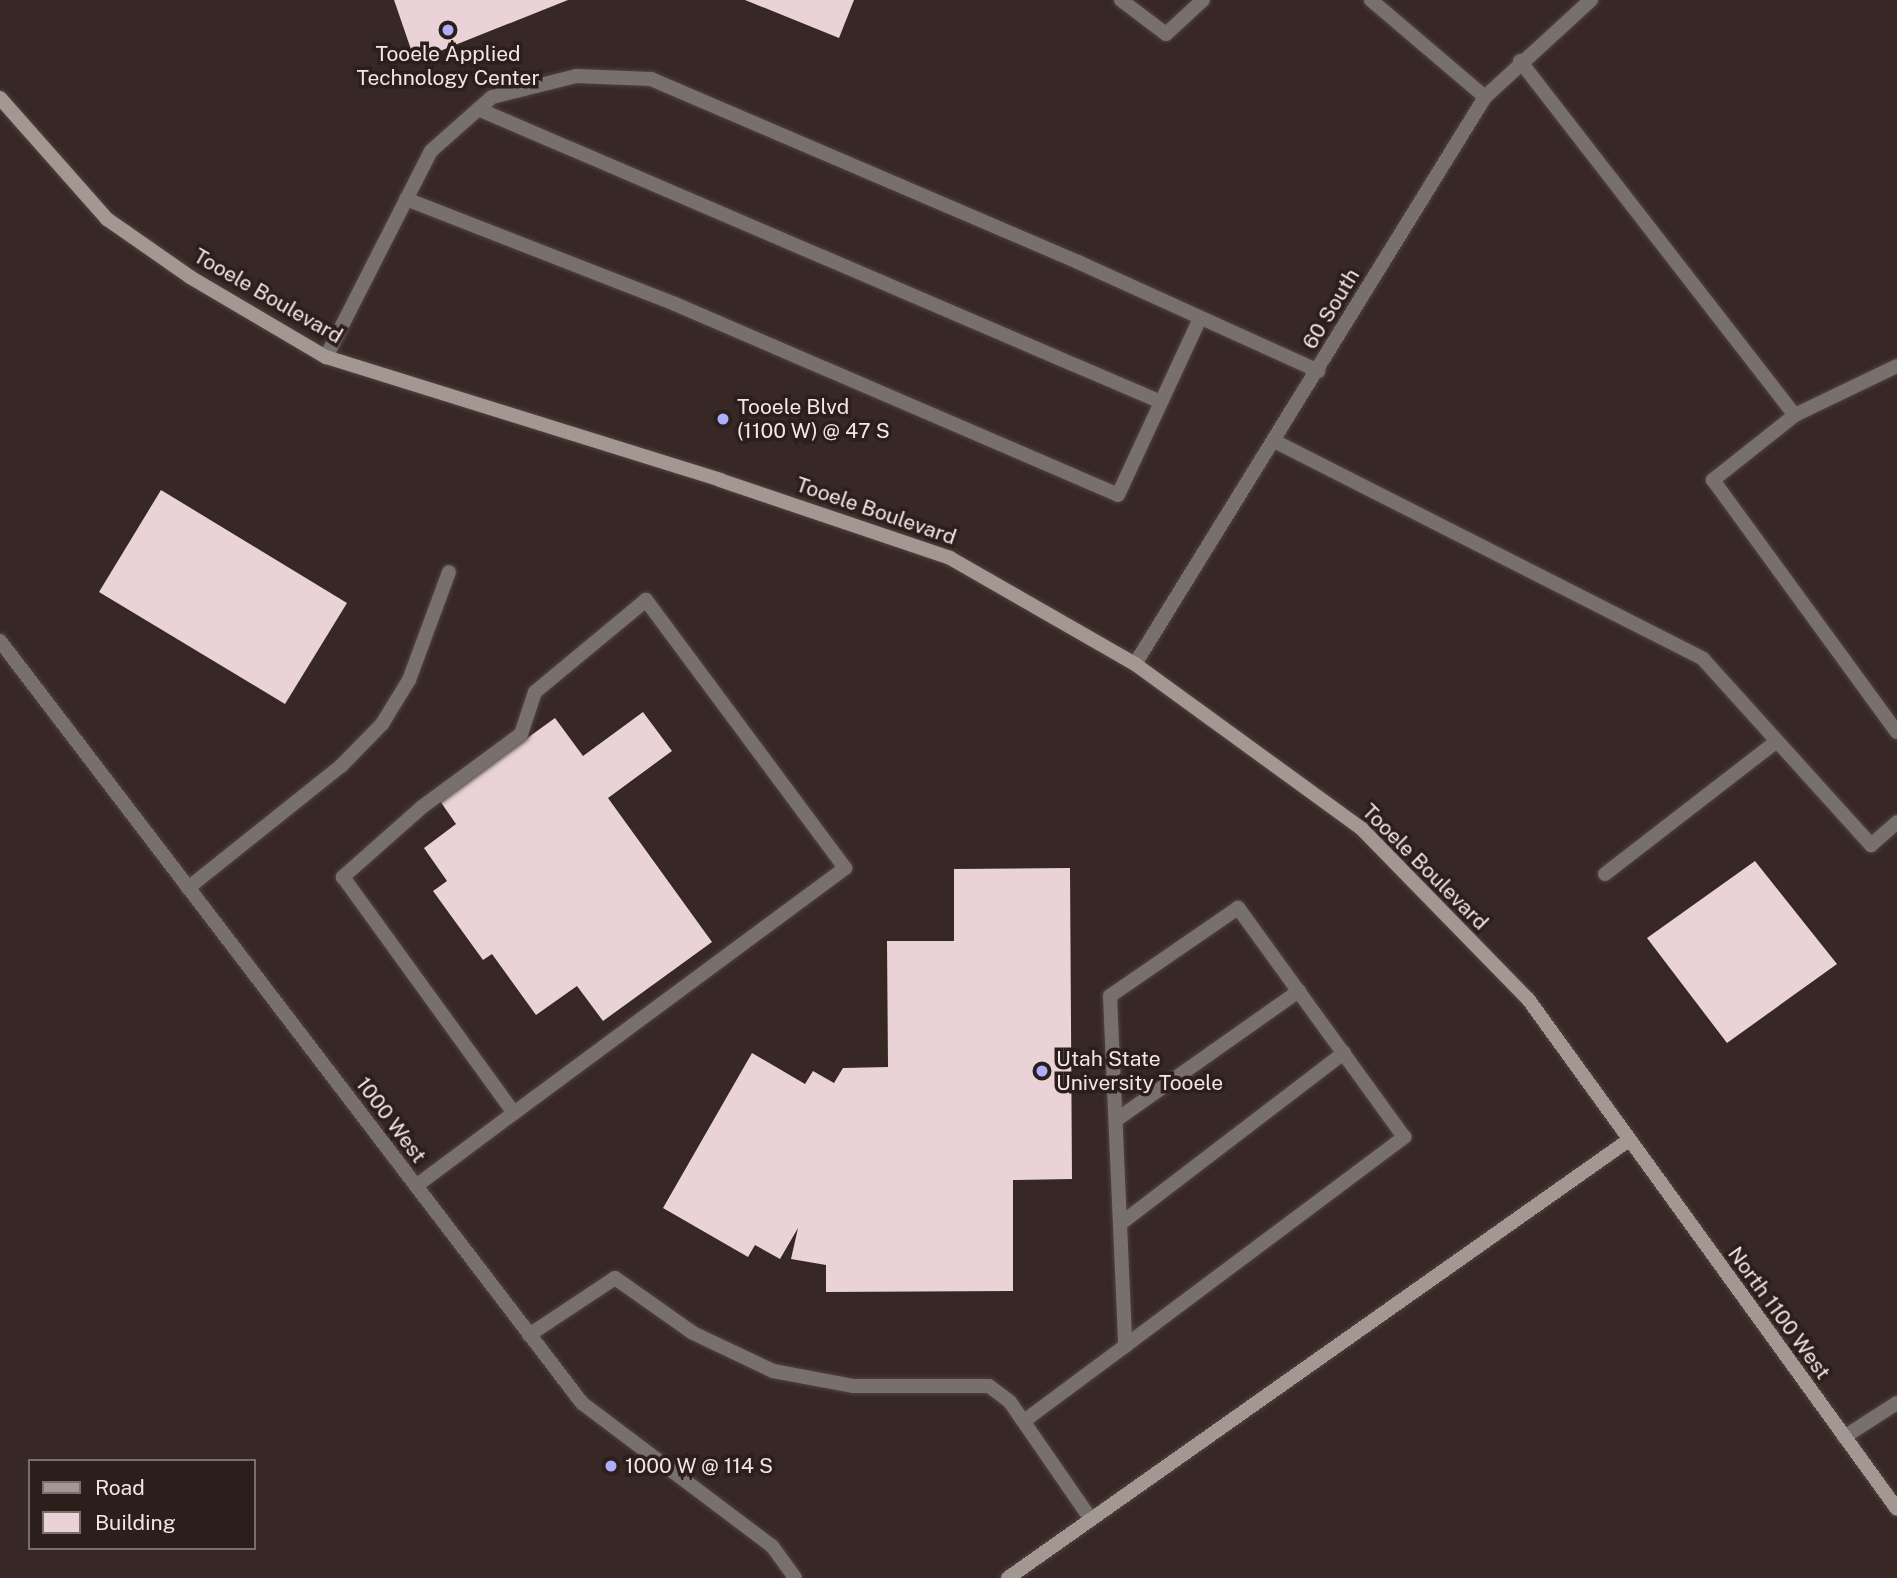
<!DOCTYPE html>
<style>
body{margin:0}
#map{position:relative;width:1897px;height:1578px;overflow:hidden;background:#372725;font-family:"Public Sans",sans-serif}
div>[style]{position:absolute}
.building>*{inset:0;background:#e9d3d6}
.roads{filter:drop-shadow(0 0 2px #514240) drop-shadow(0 0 2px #514240)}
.lane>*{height:14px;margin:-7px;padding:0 7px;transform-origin:7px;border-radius:7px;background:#78706d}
.street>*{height:14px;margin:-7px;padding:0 7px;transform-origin:7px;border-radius:7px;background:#78706d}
.secondary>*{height:14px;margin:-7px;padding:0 7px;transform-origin:7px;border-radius:7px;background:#a29791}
.dots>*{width:19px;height:19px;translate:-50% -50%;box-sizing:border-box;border:4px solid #2c1e1b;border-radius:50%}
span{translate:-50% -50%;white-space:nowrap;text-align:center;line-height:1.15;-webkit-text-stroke:7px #2c1e1b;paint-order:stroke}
.poi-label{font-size:21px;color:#f2e7e5}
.left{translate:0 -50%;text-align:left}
.street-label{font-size:21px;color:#f2e7e5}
.legend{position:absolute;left:28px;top:1459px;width:228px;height:91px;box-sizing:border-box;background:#2c1e1b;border:2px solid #7b6e6c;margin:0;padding:9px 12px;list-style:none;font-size:21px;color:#f2e7e5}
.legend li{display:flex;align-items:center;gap:14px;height:35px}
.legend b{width:35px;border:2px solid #7b6e6c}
</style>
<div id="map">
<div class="building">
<i style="clip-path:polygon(394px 0,568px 0,415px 61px)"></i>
<i style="clip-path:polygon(745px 0,854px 0,839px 38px)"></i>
<i style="clip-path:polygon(161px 490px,347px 603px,285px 704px,99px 592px)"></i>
<i style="clip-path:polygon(643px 712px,672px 751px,608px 798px,712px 942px,603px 1021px,577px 986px,536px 1015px,492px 954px,483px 960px,433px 891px,447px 881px,424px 848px,456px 824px,440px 801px,555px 718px,583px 756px)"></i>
<i style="clip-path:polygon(1755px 861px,1837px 964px,1727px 1043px,1647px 938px)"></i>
<i style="clip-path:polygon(1070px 868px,1072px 1179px,1013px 1180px,1013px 1291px,826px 1292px,826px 1265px,791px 1259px,798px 1228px,780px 1259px,755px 1245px,748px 1257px,663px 1208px,752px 1053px,805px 1084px,813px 1071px,834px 1083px,843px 1068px,888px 1067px,887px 941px,954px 941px,954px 869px)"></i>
</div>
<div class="roads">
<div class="lane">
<i style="left:1121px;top:0;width:56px;rotate:37.1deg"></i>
<i style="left:1166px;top:34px;width:50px;rotate:-42.6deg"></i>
<i style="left:1520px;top:61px;width:448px;rotate:52.2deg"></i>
<i style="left:1795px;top:415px;width:113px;rotate:-25.7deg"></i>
<i style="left:478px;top:109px;width:743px;rotate:23.22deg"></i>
<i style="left:406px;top:199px;width:289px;rotate:21.3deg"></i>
<i style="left:675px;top:304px;width:482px;rotate:23.3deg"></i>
<i style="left:1118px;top:495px;width:195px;rotate:-65.1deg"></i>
<i style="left:326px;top:357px;width:231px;rotate:-63deg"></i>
<i style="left:431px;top:151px;width:81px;rotate:-41.5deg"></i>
<i style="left:492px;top:97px;width:87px;rotate:-14deg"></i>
<i style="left:576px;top:76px;width:75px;rotate:2.3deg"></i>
<i style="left:651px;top:79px;width:465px;rotate:23.2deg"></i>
<i style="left:1078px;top:262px;width:264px;rotate:24.4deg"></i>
<i style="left:1795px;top:415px;width:105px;rotate:141.6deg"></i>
<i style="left:1713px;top:480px;width:312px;rotate:53.9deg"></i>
<i style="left:1274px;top:441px;width:481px;rotate:26.9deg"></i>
<i style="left:1703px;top:659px;width:251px;rotate:47.9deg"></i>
<i style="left:1871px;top:845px;width:35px;rotate:-41deg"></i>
<i style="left:1605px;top:874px;width:217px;rotate:-37.7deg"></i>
<i style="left:188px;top:888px;width:196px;rotate:-38.6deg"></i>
<i style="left:341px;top:766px;width:59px;rotate:-45.7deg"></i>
<i style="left:382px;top:724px;width:52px;rotate:-58.5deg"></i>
<i style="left:409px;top:680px;width:115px;rotate:-69.7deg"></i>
<i style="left:1116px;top:1120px;width:224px;rotate:-35.2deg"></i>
<i style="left:416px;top:1186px;width:122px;rotate:-36.7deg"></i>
<i style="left:514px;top:1113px;width:412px;rotate:-36.5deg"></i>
<i style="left:845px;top:868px;width:334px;rotate:-126.6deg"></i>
<i style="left:646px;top:600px;width:144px;rotate:140.3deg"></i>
<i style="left:535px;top:692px;width:44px;rotate:108.4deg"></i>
<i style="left:521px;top:734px;width:123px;rotate:143.6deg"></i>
<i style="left:422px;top:807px;width:106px;rotate:138.5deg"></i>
<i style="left:343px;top:877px;width:291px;rotate:54.1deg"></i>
<i style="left:1120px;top:1224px;width:282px;rotate:-37.4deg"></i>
<i style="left:529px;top:1335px;width:103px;rotate:-33.5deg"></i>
<i style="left:615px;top:1278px;width:95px;rotate:35.2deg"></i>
<i style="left:693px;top:1333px;width:89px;rotate:25.4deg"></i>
<i style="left:773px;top:1371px;width:81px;rotate:10.6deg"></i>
<i style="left:853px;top:1386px;width:136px"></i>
<i style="left:989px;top:1386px;width:26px;rotate:37deg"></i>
<i style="left:1010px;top:1402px;width:141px;rotate:55.4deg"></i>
<i style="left:1024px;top:1421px;width:126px;rotate:-36.6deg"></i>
<i style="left:1125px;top:1346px;width:349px;rotate:-36.8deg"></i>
<i style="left:1404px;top:1137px;width:283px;rotate:-125.9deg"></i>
<i style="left:1238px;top:908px;width:155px;rotate:145.5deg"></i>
<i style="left:1110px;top:996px;width:350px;rotate:87.5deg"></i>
<i style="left:1844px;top:1437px;width:63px;rotate:-32.7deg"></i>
</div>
<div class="street">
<i style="left:1371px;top:0;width:150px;rotate:40.4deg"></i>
<i style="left:0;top:641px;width:959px;rotate:52.63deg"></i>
<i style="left:582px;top:1403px;width:238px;rotate:37deg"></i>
<i style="left:772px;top:1546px;width:39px;rotate:54deg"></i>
<i style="left:1135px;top:664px;width:666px;rotate:-58.31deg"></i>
<i style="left:1485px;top:97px;width:144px;rotate:-42.5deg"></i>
</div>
<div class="secondary">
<i style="left:0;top:98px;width:162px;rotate:48.5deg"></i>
<i style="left:107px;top:219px;width:101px;rotate:34.9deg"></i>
<i style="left:190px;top:277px;width:158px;rotate:30.5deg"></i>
<i style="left:326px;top:357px;width:413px;rotate:17.3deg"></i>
<i style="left:720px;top:480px;width:243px;rotate:18.7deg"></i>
<i style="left:950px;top:558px;width:213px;rotate:29.8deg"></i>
<i style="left:1135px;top:664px;width:279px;rotate:36deg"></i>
<i style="left:1361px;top:828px;width:239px;rotate:45.7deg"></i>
<i style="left:1528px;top:999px;width:629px;rotate:54.11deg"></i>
<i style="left:1008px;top:1578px;width:760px;rotate:-35.2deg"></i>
</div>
</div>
<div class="dots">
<i style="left:448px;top:30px;background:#afaefa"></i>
<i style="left:723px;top:419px;background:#afaefa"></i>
<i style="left:1042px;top:1071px;background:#afaefa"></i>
<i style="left:611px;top:1466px;background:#afaefa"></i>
</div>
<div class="poi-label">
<span style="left:448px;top:66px">Tooele Applied<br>Technology Center</span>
<span class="left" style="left:737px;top:419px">Tooele Blvd<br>(1100 W) @ 47 S</span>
<span class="left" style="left:1056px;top:1071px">Utah State<br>University Tooele</span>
<span class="left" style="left:625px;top:1466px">1000 W @ 114 S</span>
</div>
<div class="street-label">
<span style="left:268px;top:296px;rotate:30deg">Tooele Boulevard</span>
<span style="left:1331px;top:309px;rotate:-59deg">60 South</span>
<span style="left:876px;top:511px;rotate:19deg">Tooele Boulevard</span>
<span style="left:1425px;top:867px;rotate:45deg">Tooele Boulevard</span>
<span style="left:391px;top:1120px;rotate:53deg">1000 West</span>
<span style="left:1779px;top:1313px;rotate:54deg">North 1100 West</span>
</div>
<ul class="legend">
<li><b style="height:9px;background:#a29791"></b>Road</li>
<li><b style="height:19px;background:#e9d3d6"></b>Building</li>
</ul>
</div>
